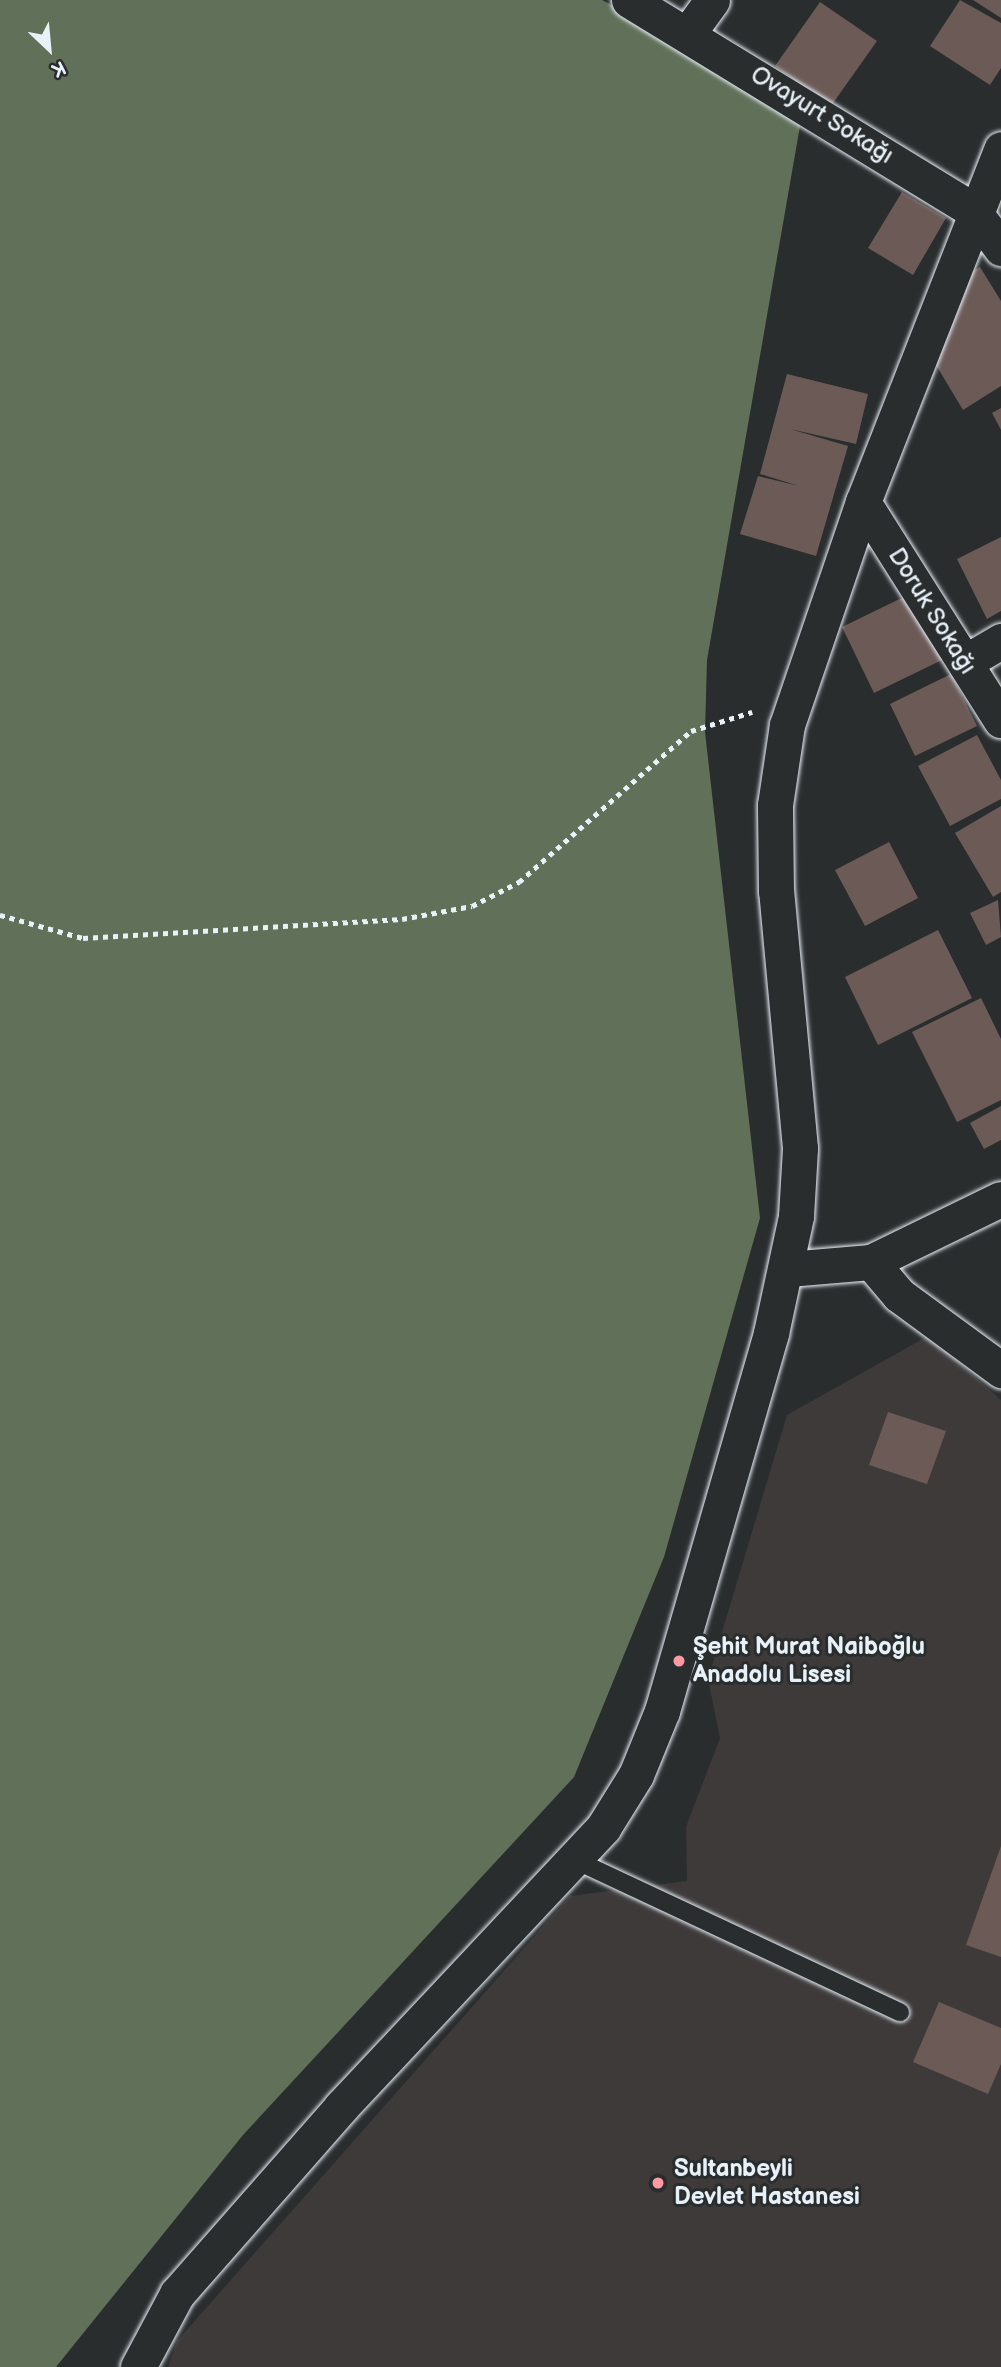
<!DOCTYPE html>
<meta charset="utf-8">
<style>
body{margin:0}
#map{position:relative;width:1001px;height:2367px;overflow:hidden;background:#2a2d2e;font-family:"Balsamiq Sans",sans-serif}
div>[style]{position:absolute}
.built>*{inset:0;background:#3e3a3a}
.green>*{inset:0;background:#617058}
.building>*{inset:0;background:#6c5a57}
.path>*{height:4.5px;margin-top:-2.25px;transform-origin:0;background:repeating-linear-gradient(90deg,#e8f1f8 0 5px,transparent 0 10px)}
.roads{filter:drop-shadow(0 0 2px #e8f1f8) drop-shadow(0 0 2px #e8f1f8)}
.service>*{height:18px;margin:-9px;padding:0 9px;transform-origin:9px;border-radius:9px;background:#2a2d2e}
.minor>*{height:35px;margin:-17.5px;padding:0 17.5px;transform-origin:17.5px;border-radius:17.5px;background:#2a2d2e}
.dots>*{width:19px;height:19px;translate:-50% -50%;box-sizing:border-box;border:4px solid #2a2d2e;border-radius:50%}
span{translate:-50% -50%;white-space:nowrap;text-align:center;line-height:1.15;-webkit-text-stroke:6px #2a2d2e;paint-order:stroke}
.street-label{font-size:24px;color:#e8f1f8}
.poi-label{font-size:24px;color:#e8f1f8;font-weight:700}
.left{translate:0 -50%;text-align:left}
.north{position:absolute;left:14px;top:14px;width:70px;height:70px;-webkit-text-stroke:5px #2a2d2e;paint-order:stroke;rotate:154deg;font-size:19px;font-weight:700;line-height:28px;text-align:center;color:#e8f1f8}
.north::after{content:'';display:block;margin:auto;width:24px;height:32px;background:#e8f1f8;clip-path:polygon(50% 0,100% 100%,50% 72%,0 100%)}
</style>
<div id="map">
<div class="built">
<i style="clip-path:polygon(928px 1336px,1001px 1400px,1001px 2367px,168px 2367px,177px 2341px,570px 1896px,687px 1881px,686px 1827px,720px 1738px,708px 1679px,787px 1415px)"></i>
</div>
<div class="green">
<i style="clip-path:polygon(0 0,602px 0,804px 103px,707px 660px,705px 732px,760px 1218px,664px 1557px,574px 1777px,243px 2135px,56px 2367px,0 2367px)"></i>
</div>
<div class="building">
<i style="clip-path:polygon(960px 0,1001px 23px,1001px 68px,990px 85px,930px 46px)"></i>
<i style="clip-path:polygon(973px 0,1001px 0,1001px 18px)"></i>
<i style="clip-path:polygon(820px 2px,877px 41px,831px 106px,775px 66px)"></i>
<i style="clip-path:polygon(902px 192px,946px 218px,913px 275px,868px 248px)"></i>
<i style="clip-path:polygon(980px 267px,1001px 301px,1001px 386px,963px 410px,927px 350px,948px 286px)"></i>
<i style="clip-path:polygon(787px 374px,868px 394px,856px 444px,790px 429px,848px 446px,816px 556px,740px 534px,758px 476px,799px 486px,760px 474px)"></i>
<i style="clip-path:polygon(1001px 408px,1001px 430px,992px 413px)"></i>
<i style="clip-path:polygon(1001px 537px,1001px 611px,987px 619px,957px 559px)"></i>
<i style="clip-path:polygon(912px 593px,944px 659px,874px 693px,842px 627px)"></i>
<i style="clip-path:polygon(951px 674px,977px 726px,915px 756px,890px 704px)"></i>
<i style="clip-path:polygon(977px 735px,1001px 780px,1001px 799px,950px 826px,918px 766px)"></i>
<i style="clip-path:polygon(1001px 806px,1001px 892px,993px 897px,955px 833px)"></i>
<i style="clip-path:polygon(889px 842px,918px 898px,865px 926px,835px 870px)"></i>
<i style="clip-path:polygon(998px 900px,1001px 937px,986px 945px,970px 913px)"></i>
<i style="clip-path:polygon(938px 930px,972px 998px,878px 1045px,845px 977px)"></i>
<i style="clip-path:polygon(981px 998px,1001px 1039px,1001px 1100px,957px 1122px,912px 1032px)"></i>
<i style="clip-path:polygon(1001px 1106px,1001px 1140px,984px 1149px,970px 1123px)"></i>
<i style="clip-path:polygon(888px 1412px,946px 1431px,927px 1484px,869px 1465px)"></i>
<i style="clip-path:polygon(1001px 1846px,1001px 1957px,966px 1945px)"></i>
<i style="clip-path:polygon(939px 2002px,1001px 2028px,1001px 2064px,988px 2094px,913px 2062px)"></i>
</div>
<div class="path">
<i style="left:0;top:915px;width:86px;rotate:15.5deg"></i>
<i style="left:83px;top:938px;width:320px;rotate:-3.4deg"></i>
<i style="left:402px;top:919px;width:71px;rotate:-10.5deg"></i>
<i style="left:472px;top:906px;width:53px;rotate:-27.1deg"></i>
<i style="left:519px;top:882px;width:229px;rotate:-41.3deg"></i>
<i style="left:691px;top:731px;width:64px;rotate:-17.3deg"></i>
</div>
<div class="roads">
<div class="service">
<i style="left:575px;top:1860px;width:359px;rotate:25.1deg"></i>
</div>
<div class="minor">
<i style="left:629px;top:0;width:402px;rotate:31.4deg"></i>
<i style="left:972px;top:209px;width:49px;rotate:53.4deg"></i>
<i style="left:689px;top:32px;width:39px;rotate:-54deg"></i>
<i style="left:863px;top:502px;width:258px;rotate:57.7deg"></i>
<i style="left:965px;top:662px;width:42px;rotate:-30.3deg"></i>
<i style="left:871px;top:1262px;width:144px;rotate:-25.9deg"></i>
<i style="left:788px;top:1269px;width:83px;rotate:-4.8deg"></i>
<i style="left:871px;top:1262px;width:43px;rotate:49.7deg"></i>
<i style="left:899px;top:1295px;width:127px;rotate:36.3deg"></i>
<i style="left:138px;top:2367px;width:83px;rotate:-61.9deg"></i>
<i style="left:177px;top:2294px;width:249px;rotate:-48.7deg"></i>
<i style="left:341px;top:2107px;width:383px;rotate:-46.8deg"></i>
<i style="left:603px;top:1828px;width:62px;rotate:-58.1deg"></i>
<i style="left:636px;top:1775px;width:69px;rotate:-67.9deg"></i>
<i style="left:662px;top:1711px;width:393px;rotate:-73.9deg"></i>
<i style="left:771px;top:1333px;width:120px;rotate:-77.9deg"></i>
<i style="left:796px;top:1216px;width:68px;rotate:-86.6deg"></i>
<i style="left:800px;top:1148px;width:258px;rotate:-95.3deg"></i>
<i style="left:776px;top:891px;width:86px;rotate:-90.7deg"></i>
<i style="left:775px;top:805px;width:81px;rotate:-81.5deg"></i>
<i style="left:787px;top:725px;width:236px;rotate:-71.2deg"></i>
<i style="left:863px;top:502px;width:379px;rotate:-68.6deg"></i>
</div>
</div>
<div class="dots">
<i style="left:679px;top:1661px;background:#ff9aa2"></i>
<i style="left:658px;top:2183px;background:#ff9aa2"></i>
</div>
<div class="street-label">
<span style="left:822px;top:115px;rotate:32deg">Ovayurt Sokağı</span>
<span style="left:932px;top:611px;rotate:58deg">Doruk Sokağı</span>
</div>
<div class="poi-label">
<span class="left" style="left:693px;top:1661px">Şehit Murat Naiboğlu<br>Anadolu Lisesi</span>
<span class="left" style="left:674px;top:2183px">Sultanbeyli<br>Devlet Hastanesi</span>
</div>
<div class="north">K</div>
</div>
